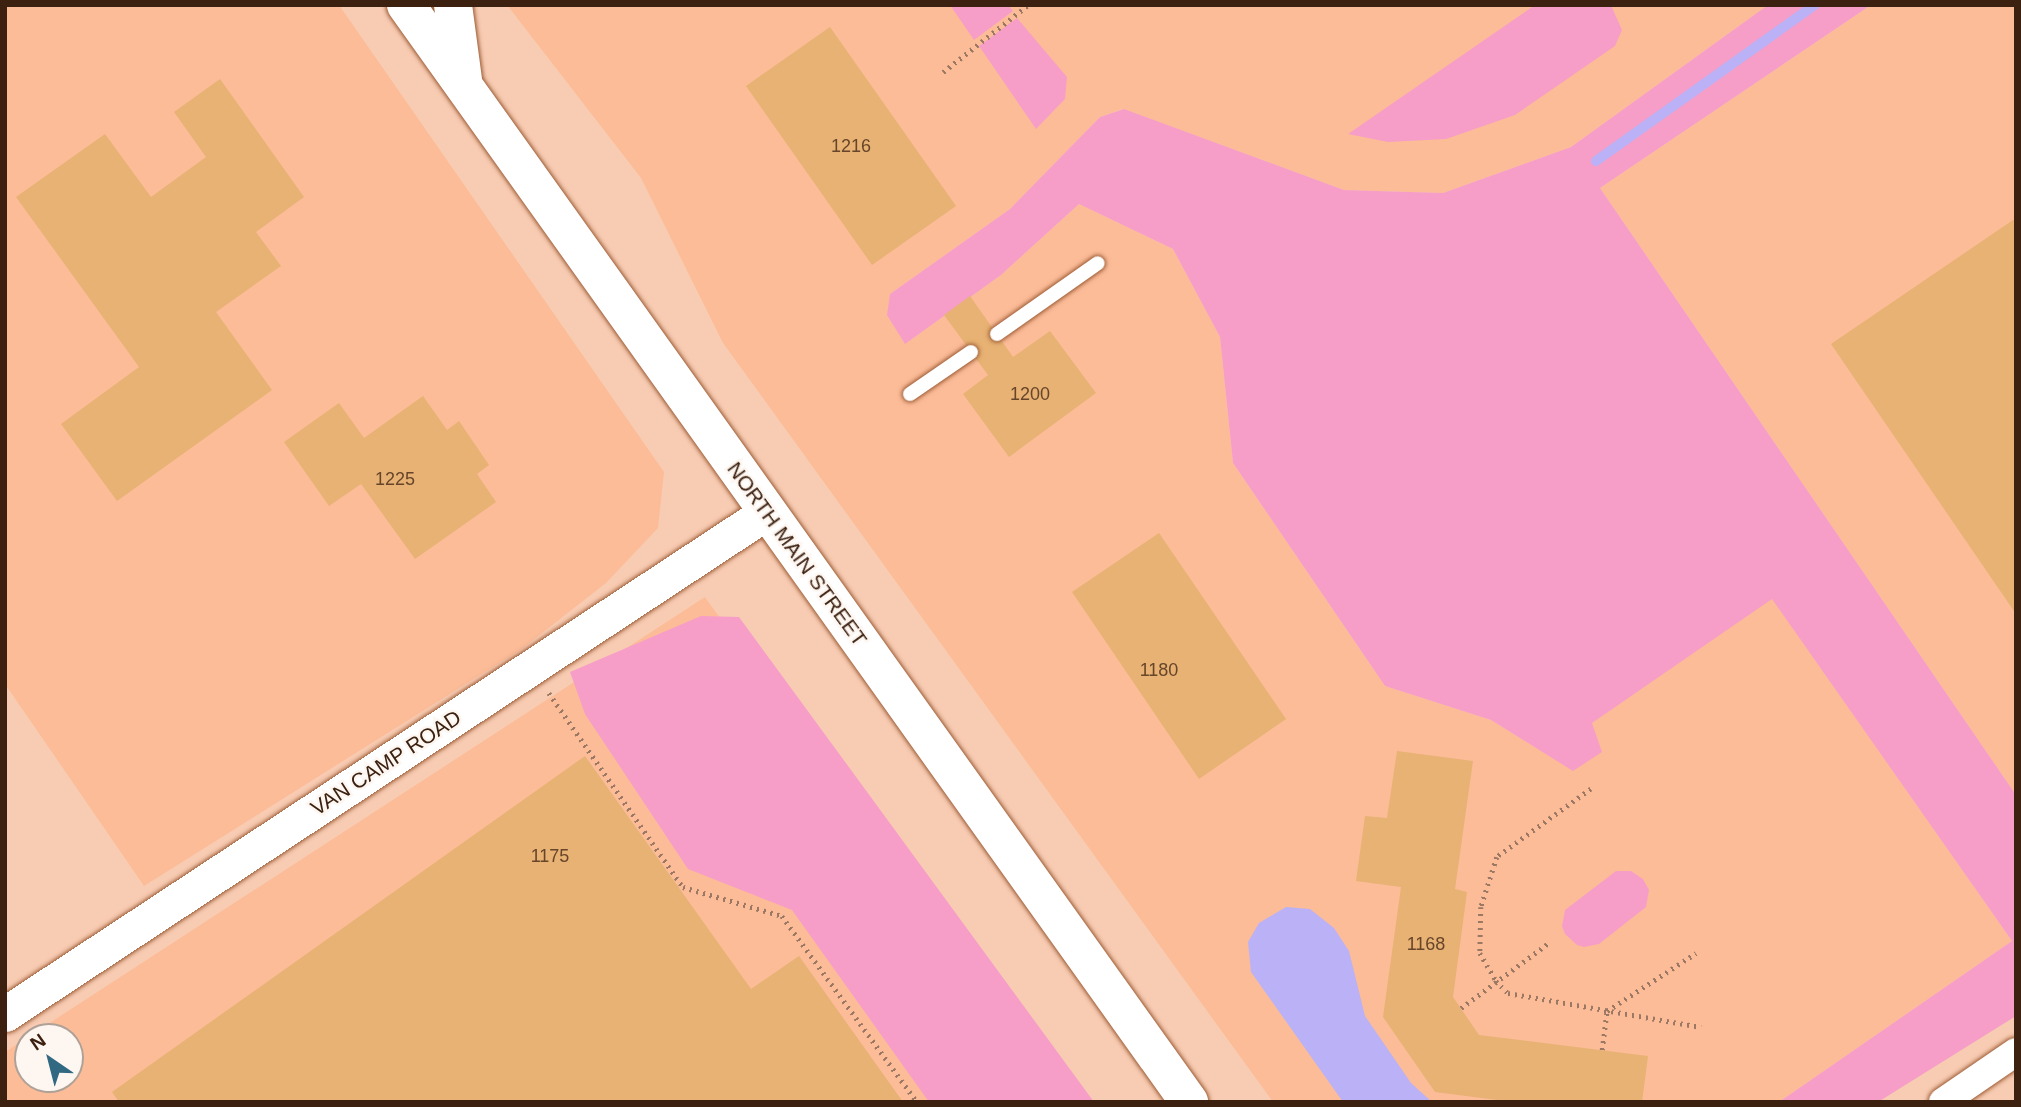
<!DOCTYPE html>
<style>
body{margin:0}
#map{position:relative;width:2021px;height:1107px;overflow:hidden;background:#f8ccb3;font-family:Arial,sans-serif}
div>[style]{position:absolute}
.built>*{inset:0;background:#fcbc98}
.green>*{inset:0;background:#f69ec7}
.water>*{inset:0;background:#bab1f7}
.stream>*{height:10px;margin:-5px;padding:0 5px;transform-origin:5px;border-radius:5px;background:#bab1f7}
.building>*{inset:0;background:#e7b273}
.path>*{height:4.5px;margin-top:-2.25px;transform-origin:0;background:repeating-linear-gradient(90deg,#9b7863 0 2px,transparent 0 7px)}
.roads{filter:drop-shadow(0 0 2px #9d5c35) drop-shadow(0 0 2px #9d5c35)}
.service>*{height:14px;margin:-7px;padding:0 7px;transform-origin:7px;border-radius:7px;background:#fff}
.minor>*{height:28px;margin:-14px;padding:0 14px;transform-origin:14px;border-radius:14px;background:#fff}
.tertiary>*{height:35px;margin:-17.5px;padding:0 17.5px;transform-origin:17.5px;border-radius:17.5px;background:#fff}
.primary>*{height:38px;margin:-19px;padding:0 19px;transform-origin:19px;border-radius:19px;background:#fff}
span{translate:-50% -50%;white-space:nowrap;text-align:center;line-height:1.15;-webkit-text-stroke:5px #fdf6f1;paint-order:stroke}
.number-label{font-size:18px;color:#67452a}
.number-label span{-webkit-text-stroke-width:0}
.street-label{font-size:21px;color:#3c2111}
.frame{position:absolute;inset:0;border:7px solid #3c2111;pointer-events:none}
.north{position:absolute;left:14px;top:1023px;width:70px;height:70px;box-sizing:border-box;background:#fdf6f1;border:2px solid #b0a197;border-radius:50%;rotate:325deg;font-size:19px;font-weight:700;line-height:28px;text-align:center;color:#3c2111}
.north::after{content:'';display:block;margin:auto;width:24px;height:32px;background:#316983;clip-path:polygon(50% 0,100% 100%,50% 72%,0 100%)}
</style>
<div id="map">
<div class="built">
<i style="clip-path:polygon(5px 5px,339px 5px,664px 472px,658px 528px,606px 583px,523px 648px,144px 886px,5px 684px)"></i>
<i style="clip-path:polygon(507px 5px,1768px 5px,1571px 147px,1443px 193px,1344px 190px,1123px 109px,1100px 117px,1010px 209px,890px 294px,906px 343px,1001px 275px,1079px 204px,1173px 249px,1220px 337px,1233px 463px,1385px 686px,1491px 720px,1574px 771px,1591px 723px,1772px 598px,2012px 941px,1779px 1102px,1273px 1102px,723px 343px,641px 178px)"></i>
<i style="clip-path:polygon(1871px 5px,2016px 5px,2016px 795px,1600px 188px)"></i>
<i style="clip-path:polygon(evenodd,705px 597px,1066px 1102px,5px 1102px,5px 1052px,705px 597px,28px 1037px,70px 1037px,70px 1079px,28px 1079px,28px 1037px)"></i>
</div>
<div class="green">
<i style="clip-path:polygon(950px 5px,1008px 5px,1013px 11px,974px 40px)"></i>
<i style="clip-path:polygon(1535px 5px,1611px 5px,1622px 30px,1615px 46px,1515px 115px,1446px 139px,1388px 142px,1348px 134px)"></i>
<i style="clip-path:polygon(1768px 5px,1871px 5px,1600px 188px,2016px 795px,2016px 1016px,1878px 1102px,1779px 1102px,2012px 941px,1772px 599px,1592px 723px,1602px 752px,1573px 771px,1491px 720px,1385px 686px,1233px 463px,1220px 337px,1173px 249px,1079px 204px,1001px 275px,905px 344px,887px 315px,890px 294px,1010px 209px,1100px 117px,1124px 109px,1344px 190px,1443px 193px,1571px 147px)"></i>
<i style="clip-path:polygon(1017px 18px,1067px 77px,1065px 99px,1036px 129px,979px 46px)"></i>
<i style="clip-path:polygon(701px 616px,739px 617px,1094px 1102px,929px 1102px,792px 910px,688px 869px,585px 714px,570px 672px)"></i>
<i style="clip-path:polygon(1616px 871px,1631px 871px,1643px 879px,1649px 890px,1646px 907px,1599px 944px,1584px 947px,1577px 945px,1565px 934px,1562px 926px,1565px 910px)"></i>
</div>
<div class="water">
<i style="clip-path:polygon(1286px 907px,1310px 909px,1334px 928px,1349px 951px,1365px 1016px,1411px 1083px,1432px 1102px,1343px 1102px,1251px 972px,1248px 942px,1259px 923px)"></i>
</div>
<div class="stream">
<i style="left:1596px;top:161px;width:269px;rotate:-35.5deg"></i>
</div>
<div class="building">
<i style="clip-path:polygon(830px 27px,956px 206px,872px 265px,746px 86px)"></i>
<i style="clip-path:polygon(220px 79px,304px 197px,256px 232px,281px 266px,216px 312px,272px 390px,117px 501px,61px 424px,139px 367px,16px 197px,105px 134px,151px 197px,206px 157px,174px 112px)"></i>
<i style="clip-path:polygon(2016px 218px,2016px 614px,1831px 344px)"></i>
<i style="clip-path:polygon(970px 296px,1013px 357px,1050px 331px,1096px 393px,1009px 457px,963px 394px,988px 375px,944px 315px)"></i>
<i style="clip-path:polygon(423px 396px,447px 430px,459px 421px,489px 465px,477px 474px,496px 502px,415px 559px,361px 484px,329px 506px,284px 442px,339px 403px,364px 438px)"></i>
<i style="clip-path:polygon(1159px 533px,1286px 719px,1199px 779px,1072px 592px)"></i>
<i style="clip-path:polygon(1397px 751px,1473px 761px,1455px 889px,1467px 892px,1453px 997px,1479px 1035px,1648px 1056px,1642px 1102px,1513px 1102px,1435px 1092px,1383px 1017px,1401px 887px,1356px 881px,1365px 816px,1387px 818px)"></i>
<i style="clip-path:polygon(585px 756px,751px 989px,799px 956px,903px 1102px,119px 1102px,112px 1092px)"></i>
</div>
<div class="path">
<i style="left:943px;top:72px;width:108px;rotate:-38.2deg"></i>
<i style="left:549px;top:693px;width:236px;rotate:55.4deg"></i>
<i style="left:683px;top:887px;width:103px;rotate:16.3deg"></i>
<i style="left:782px;top:916px;width:230px;rotate:54deg"></i>
<i style="left:1591px;top:789px;width:116px;rotate:144.1deg"></i>
<i style="left:1497px;top:857px;width:52px;rotate:107.7deg"></i>
<i style="left:1481px;top:907px;width:46px;rotate:91.2deg"></i>
<i style="left:1480px;top:953px;width:32px;rotate:60deg"></i>
<i style="left:1496px;top:981px;width:17px;rotate:45deg"></i>
<i style="left:1508px;top:993px;width:196px;rotate:10deg"></i>
<i style="left:1461px;top:1008px;width:111px;rotate:-36.6deg"></i>
<i style="left:1602px;top:1050px;width:39px;rotate:-83deg"></i>
<i style="left:1607px;top:1011px;width:106px;rotate:-33.1deg"></i>
</div>
<div class="roads">
<div class="service">
<i style="left:997px;top:334px;width:123px;rotate:-35.1deg"></i>
<i style="left:910px;top:394px;width:74px;rotate:-34.5deg"></i>
</div>
<div class="minor">
<i style="left:1943px;top:1102px;width:88px;rotate:-34.4deg"></i>
</div>
<div class="tertiary">
<i style="left:5px;top:1014px;width:912px;rotate:-33.38deg"></i>
</div>
<div class="primary">
<i style="left:406px;top:5px;width:1348px;rotate:54.48deg"></i>
<i style="left:453px;top:5px;width:76px;rotate:82.4deg"></i>
</div>
</div>
<div class="number-label">
<span style="left:851px;top:146px">1216</span>
<span style="left:1030px;top:394px">1200</span>
<span style="left:395px;top:479px">1225</span>
<span style="left:1159px;top:670px">1180</span>
<span style="left:550px;top:856px">1175</span>
<span style="left:1426px;top:944px">1168</span>
</div>
<div class="street-label">
<span style="left:797px;top:554px;rotate:54deg">NORTH MAIN STREET</span>
<span style="left:386px;top:763px;rotate:-33deg">VAN CAMP ROAD</span>
</div>
<div class="frame"></div>
<div class="north">N</div>
</div>
